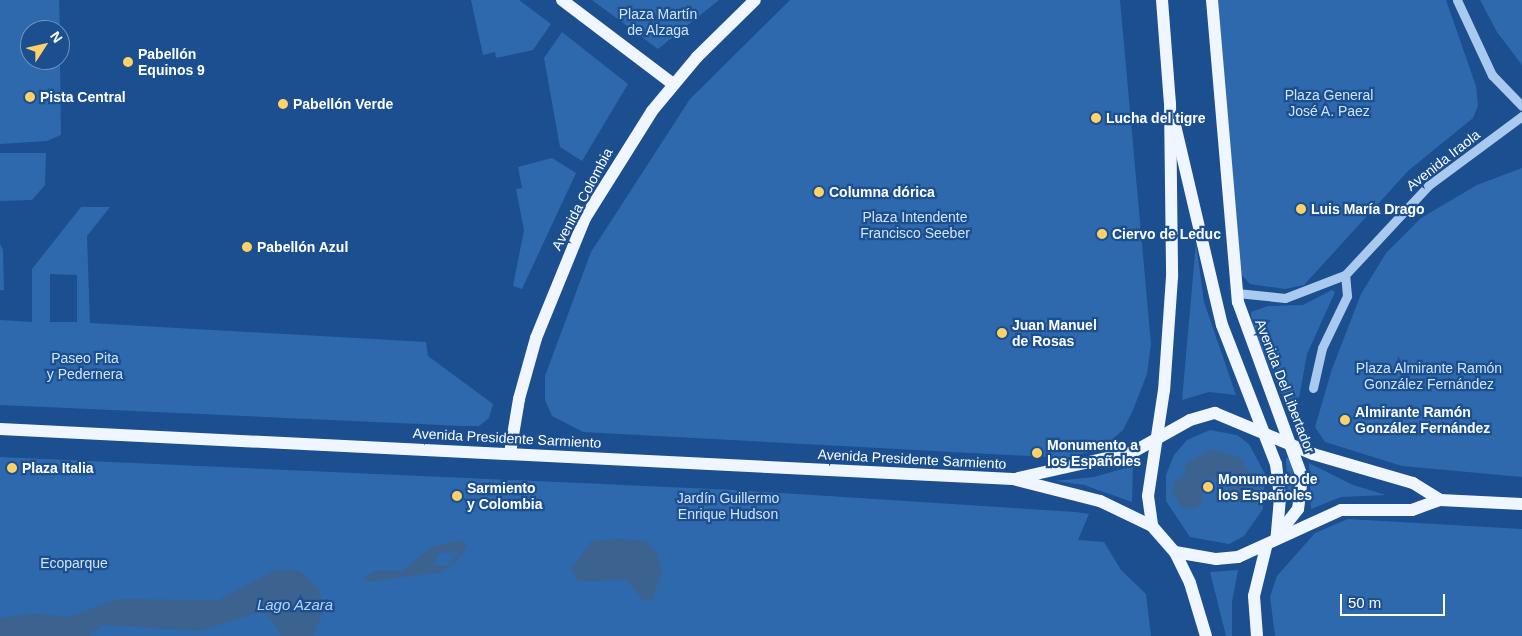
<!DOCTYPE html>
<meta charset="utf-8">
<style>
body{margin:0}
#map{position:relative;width:1522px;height:636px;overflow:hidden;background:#1b4f8f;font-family:Arial,sans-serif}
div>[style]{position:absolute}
.green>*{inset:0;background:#2e69ad}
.water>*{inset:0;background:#3c6290}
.minor>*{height:9px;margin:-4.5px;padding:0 4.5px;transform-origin:4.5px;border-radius:4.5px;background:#a9c9ee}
.major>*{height:12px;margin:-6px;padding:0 6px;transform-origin:6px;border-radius:6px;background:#f0f6ff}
.dots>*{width:14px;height:14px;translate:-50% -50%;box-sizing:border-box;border:2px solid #1b4f8f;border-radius:50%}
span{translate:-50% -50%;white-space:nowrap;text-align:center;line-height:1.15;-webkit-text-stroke:4.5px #1b4f8f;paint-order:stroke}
.park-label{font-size:14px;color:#cfe3fa}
.poi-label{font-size:14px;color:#fff;font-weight:700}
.left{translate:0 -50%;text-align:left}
.street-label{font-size:14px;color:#fff}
.water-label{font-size:15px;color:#b5d3f5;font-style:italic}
.north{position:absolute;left:20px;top:20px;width:50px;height:50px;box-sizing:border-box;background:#1b4f8f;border:1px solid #7695bc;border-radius:50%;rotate:55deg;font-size:14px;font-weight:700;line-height:20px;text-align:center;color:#fff}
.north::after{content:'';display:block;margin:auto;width:18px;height:22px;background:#ffd166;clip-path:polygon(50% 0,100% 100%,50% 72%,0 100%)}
.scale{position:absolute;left:1340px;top:594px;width:105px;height:22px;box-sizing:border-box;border:2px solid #fff;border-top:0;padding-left:6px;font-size:15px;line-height:18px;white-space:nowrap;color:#fff;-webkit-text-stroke:4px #1b4f8f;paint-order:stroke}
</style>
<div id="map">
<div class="green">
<i style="clip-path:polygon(0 0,59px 0,60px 30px,30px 30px,30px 60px,60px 60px,61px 135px,47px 141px,0 144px)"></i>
<i style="clip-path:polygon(471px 0,519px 0,551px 24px,533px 50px,496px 58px,495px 52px,483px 55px)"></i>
<i style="clip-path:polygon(592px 0,719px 0,658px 49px)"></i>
<i style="clip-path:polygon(790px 0,1120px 0,1151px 344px,1147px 374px,1133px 410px,1123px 430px,1102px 449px,1066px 458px,583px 432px,552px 416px,545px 400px,545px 376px,591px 252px,690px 99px)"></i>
<i style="clip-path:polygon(1218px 0,1446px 0,1476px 86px,1478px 106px,1473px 118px,1408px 171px,1304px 285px,1285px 289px,1250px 284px,1238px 271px)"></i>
<i style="clip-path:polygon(1480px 0,1522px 0,1522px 65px,1497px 32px)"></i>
<i style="clip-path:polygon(562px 32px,628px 84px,582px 161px,560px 147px,544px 58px)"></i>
<i style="clip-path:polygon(0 153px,46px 153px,45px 185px,32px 200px,0 201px)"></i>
<i style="clip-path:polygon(552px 158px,576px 173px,522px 289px,513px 286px,524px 230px,516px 189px,522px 188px,518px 167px)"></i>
<i style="clip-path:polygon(1522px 168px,1522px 477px,1402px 466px,1325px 442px,1315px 427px,1332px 369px,1361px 294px,1386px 253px,1421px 218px,1477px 185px)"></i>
<i style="clip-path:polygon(evenodd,81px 207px,110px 207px,87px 236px,90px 323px,426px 342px,428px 356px,493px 404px,489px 418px,479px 426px,463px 426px,0 405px,0 320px,32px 322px,32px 269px,81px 207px,50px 274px,77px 275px,77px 322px,50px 322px,50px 274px)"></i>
<i style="clip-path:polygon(1196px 243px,1204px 302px,1236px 395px,1209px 392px,1182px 400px)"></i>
<i style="clip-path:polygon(0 244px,3px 250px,4px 290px,0 290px)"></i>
<i style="clip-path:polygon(1332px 290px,1335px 292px,1307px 354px,1299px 398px,1285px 401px,1252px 328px,1251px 312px,1268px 306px,1303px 305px)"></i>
<i style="clip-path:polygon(1210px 430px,1237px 435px,1249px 444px,1265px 474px,1263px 509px,1244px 536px,1229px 544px,1190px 537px,1166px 501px,1166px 475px,1174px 455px,1187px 440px)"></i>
<i style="clip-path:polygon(0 457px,734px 490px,1076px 512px,1089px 514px,1078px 540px,1104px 542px,1121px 570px,1146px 594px,1151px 636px,0 636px)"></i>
<i style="clip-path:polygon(1286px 458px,1290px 458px,1293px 472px,1293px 501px,1288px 501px)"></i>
<i style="clip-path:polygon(1309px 463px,1353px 485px,1386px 495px,1341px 497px,1311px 509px)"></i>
<i style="clip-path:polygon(1133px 466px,1132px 502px,1084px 485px,1055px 481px,1094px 477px)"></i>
<i style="clip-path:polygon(1348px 519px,1522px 529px,1522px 636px,1275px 636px,1270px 597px,1277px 576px,1315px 533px)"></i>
<i style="clip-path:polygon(1238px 570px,1232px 602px,1232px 636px,1226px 636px,1210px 572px)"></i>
</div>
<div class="water">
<i style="clip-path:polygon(1213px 449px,1243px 459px,1245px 468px,1258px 477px,1259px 494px,1250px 502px,1239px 503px,1230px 498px,1227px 477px,1203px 480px,1202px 504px,1192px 509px,1181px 507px,1172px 492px,1175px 481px,1185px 474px,1185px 464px)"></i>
<i style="clip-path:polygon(621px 539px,646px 541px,658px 554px,662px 574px,651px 601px,642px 599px,626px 580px,578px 581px,571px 570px,591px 541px)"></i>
<i style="clip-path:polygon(evenodd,460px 540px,467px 546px,457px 562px,442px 572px,366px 582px,363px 578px,375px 571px,401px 571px,432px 547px,460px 540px,458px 552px,448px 565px,434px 566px,439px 553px,458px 552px)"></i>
<i style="clip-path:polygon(274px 570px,300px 571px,318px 588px,324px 609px,313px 636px,281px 636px,269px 616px,260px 612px,200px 631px,102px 625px,89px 636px,0 636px,0 618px,34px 613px,69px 617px,117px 599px,219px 600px)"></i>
</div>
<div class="minor">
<i style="left:1457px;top:0;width:83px;rotate:65deg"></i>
<i style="left:1492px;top:75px;width:43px;rotate:45.9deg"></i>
<i style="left:1237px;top:293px;width:48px;rotate:5.9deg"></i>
<i style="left:1285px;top:298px;width:64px;rotate:-21deg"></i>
<i style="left:1313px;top:388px;width:41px;rotate:-77.3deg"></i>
<i style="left:1322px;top:348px;width:58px;rotate:-64.3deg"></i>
<i style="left:1347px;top:296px;width:21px;rotate:-95deg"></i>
<i style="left:1345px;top:275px;width:123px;rotate:-47deg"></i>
<i style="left:1429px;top:185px;width:116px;rotate:-36.6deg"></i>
</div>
<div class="major">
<i style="left:562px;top:0;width:139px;rotate:37.1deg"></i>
<i style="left:1162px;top:0;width:103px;rotate:85.6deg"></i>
<i style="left:1170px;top:103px;width:174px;rotate:89.3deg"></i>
<i style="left:1172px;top:277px;width:113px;rotate:94deg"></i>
<i style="left:1164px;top:390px;width:107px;rotate:98.6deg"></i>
<i style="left:1148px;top:496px;width:30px;rotate:82deg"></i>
<i style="left:1152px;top:526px;width:35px;rotate:49deg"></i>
<i style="left:1175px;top:552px;width:34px;rotate:64deg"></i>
<i style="left:1190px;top:583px;width:55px;rotate:73.2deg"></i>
<i style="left:1212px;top:0;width:303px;rotate:85.1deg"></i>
<i style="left:1238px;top:302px;width:186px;rotate:69.9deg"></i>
<i style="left:1302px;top:477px;width:32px;rotate:97deg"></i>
<i style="left:1298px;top:509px;width:34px;rotate:128deg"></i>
<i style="left:1175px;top:125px;width:205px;rotate:76.8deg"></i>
<i style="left:1222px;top:325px;width:149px;rotate:68.8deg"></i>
<i style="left:1276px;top:464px;width:34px;rotate:83deg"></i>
<i style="left:1280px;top:498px;width:38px;rotate:95deg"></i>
<i style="left:0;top:429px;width:1014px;rotate:2.83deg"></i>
<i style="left:1013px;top:479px;width:90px;rotate:14.2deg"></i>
<i style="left:1100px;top:501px;width:58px;rotate:25.7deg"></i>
<i style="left:510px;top:453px;width:55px;rotate:-80.5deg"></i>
<i style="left:519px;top:399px;width:63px;rotate:-74.4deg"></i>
<i style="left:536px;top:338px;width:130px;rotate:-67.8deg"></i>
<i style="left:585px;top:218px;width:126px;rotate:-57.9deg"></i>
<i style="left:652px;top:111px;width:70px;rotate:-50.2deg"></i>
<i style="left:697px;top:57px;width:81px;rotate:-44.5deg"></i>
<i style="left:1018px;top:478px;width:118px;rotate:-12.7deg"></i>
<i style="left:1133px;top:452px;width:65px;rotate:-29.3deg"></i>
<i style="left:1190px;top:420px;width:26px;rotate:-16deg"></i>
<i style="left:1215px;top:413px;width:106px;rotate:22.7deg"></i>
<i style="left:1313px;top:454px;width:104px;rotate:16.2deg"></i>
<i style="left:1413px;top:483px;width:32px;rotate:32deg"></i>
<i style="left:1175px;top:552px;width:42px;rotate:9.7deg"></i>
<i style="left:1216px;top:559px;width:22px;rotate:-5deg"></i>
<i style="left:1238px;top:557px;width:113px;rotate:-24.5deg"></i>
<i style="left:1341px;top:510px;width:71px"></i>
<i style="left:1412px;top:510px;width:30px;rotate:-20deg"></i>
<i style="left:1440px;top:500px;width:82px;rotate:2.8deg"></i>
<i style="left:1257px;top:636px;width:40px;rotate:-94.3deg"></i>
<i style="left:1254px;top:596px;width:50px;rotate:-76.2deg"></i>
</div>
<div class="dots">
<i style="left:128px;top:62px;background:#ffd166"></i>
<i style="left:30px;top:97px;background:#ffd166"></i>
<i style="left:283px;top:104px;background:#ffd166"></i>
<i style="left:1096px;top:118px;background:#ffd166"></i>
<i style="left:819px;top:192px;background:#ffd166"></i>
<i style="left:1301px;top:209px;background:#ffd166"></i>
<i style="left:1102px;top:234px;background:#ffd166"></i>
<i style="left:247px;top:247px;background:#ffd166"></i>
<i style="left:1002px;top:333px;background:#ffd166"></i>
<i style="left:1345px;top:420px;background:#ffd166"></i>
<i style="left:1037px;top:453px;background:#ffd166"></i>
<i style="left:12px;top:468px;background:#ffd166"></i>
<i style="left:1208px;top:487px;background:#ffd166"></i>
<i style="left:457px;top:496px;background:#ffd166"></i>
</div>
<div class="park-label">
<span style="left:658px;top:22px">Plaza Martín<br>de Alzaga</span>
<span style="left:1329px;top:103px">Plaza General<br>José A. Paez</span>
<span style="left:915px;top:225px">Plaza Intendente<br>Francisco Seeber</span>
<span style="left:85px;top:366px">Paseo Pita<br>y Pedernera</span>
<span style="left:1429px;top:376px">Plaza Almirante Ramón<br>González Fernández</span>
<span style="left:728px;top:506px">Jardín Guillermo<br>Enrique Hudson</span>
<span style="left:74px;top:563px">Ecoparque</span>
</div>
<div class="poi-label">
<span class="left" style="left:138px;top:62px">Pabellón<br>Equinos 9</span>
<span class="left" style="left:40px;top:97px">Pista Central</span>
<span class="left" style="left:293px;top:104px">Pabellón Verde</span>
<span class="left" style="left:1106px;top:118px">Lucha del tigre</span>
<span class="left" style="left:829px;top:192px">Columna dórica</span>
<span class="left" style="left:1311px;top:209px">Luis María Drago</span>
<span class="left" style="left:1112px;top:234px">Ciervo de Leduc</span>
<span class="left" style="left:257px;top:247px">Pabellón Azul</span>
<span class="left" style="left:1012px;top:333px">Juan Manuel<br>de Rosas</span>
<span class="left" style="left:1355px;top:420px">Almirante Ramón<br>González Fernández</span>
<span class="left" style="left:1047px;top:453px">Monumento a<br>los Españoles</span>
<span class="left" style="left:22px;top:468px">Plaza Italia</span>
<span class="left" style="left:1218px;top:487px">Monumento de<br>los Españoles</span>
<span class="left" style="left:467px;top:496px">Sarmiento<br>y Colombia</span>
</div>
<div class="street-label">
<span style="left:1443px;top:160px;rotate:-38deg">Avenida Iraola</span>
<span style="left:582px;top:199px;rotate:-62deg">Avenida Colombia</span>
<span style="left:1285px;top:386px;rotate:69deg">Avenida Del Libertador</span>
<span style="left:507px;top:438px;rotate:3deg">Avenida Presidente Sarmiento</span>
<span style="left:912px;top:459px;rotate:3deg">Avenida Presidente Sarmiento</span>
</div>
<div class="water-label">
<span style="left:295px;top:605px">Lago Azara</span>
</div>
<div class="north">N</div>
<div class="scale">50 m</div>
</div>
